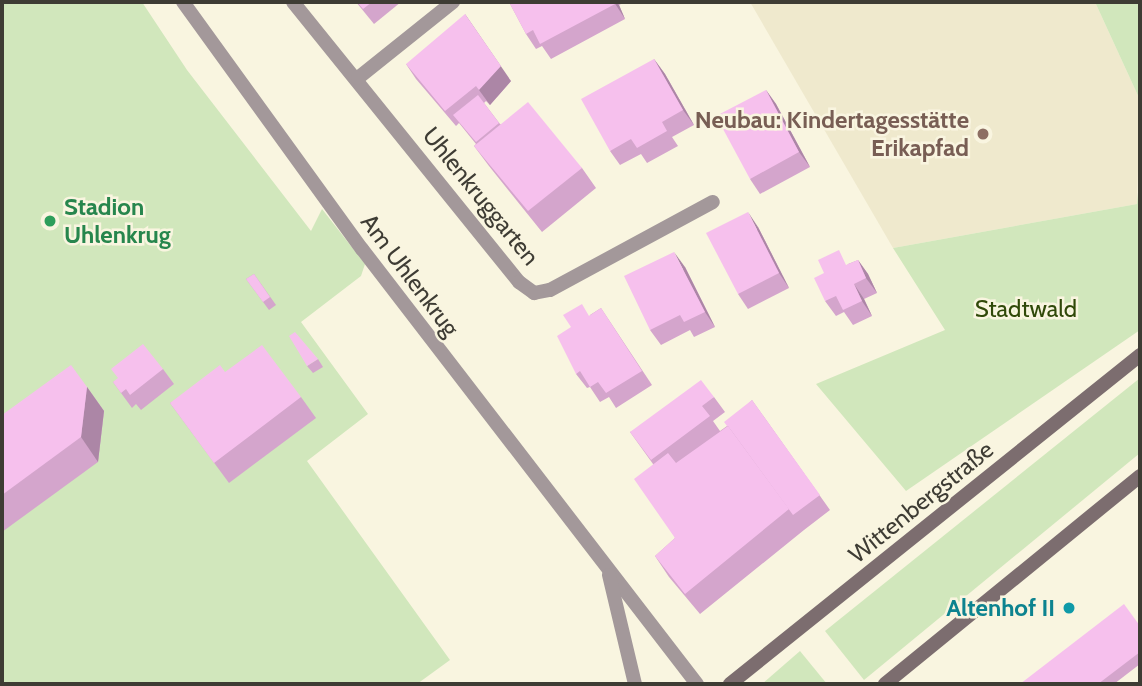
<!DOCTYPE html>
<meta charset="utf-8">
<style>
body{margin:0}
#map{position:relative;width:1142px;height:686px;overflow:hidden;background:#f9f5e0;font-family:Cabin,sans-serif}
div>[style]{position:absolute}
.built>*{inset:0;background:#efe9cd}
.green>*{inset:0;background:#d1e7bc}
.minor>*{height:14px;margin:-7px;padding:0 7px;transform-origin:7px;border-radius:7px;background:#a3989a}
.secondary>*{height:14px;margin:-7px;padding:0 7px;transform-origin:7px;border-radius:7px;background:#7c6d6f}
.wall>*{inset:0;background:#d4a5cc}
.shaded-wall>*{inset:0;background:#ac86a6}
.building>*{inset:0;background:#f6c0ed}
.dots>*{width:19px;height:19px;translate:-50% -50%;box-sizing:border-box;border:4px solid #f9f5e0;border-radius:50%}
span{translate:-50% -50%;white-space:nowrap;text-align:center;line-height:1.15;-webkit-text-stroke:5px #f9f5e0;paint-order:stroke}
.education-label{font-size:24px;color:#785e54;font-weight:700}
.right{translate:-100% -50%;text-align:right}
.street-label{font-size:24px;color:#3e3c34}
.leisure-label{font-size:24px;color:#27864d;font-weight:700}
.left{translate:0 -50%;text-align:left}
.park-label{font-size:24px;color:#304909}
.culture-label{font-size:24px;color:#0d838f;font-weight:700}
.frame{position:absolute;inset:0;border:4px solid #3e3c34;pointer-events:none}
</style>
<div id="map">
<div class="built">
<i style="clip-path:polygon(750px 2px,1095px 2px,1140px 100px,1137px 204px,893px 248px)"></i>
</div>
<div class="green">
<i style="clip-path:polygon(2px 2px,142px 2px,187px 70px,311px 231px,322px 209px,365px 264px,361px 276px,301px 322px,368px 414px,307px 461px,450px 660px,417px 684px,2px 684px)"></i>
<i style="clip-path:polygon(1095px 2px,1140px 2px,1140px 100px)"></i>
<i style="clip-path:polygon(1140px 168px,1140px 330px,906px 491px,816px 384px,945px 330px,893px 248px,1137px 204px)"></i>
<i style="clip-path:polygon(1140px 378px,1140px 453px,864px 680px,825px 631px)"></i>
<i style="clip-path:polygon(800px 651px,827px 684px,762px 684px)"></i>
</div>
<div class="minor">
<i style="left:183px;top:2px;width:305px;rotate:54.1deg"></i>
<i style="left:362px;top:249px;width:549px;rotate:52.4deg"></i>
<i style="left:293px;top:2px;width:360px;rotate:51.1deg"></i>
<i style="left:519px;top:282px;width:19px;rotate:36deg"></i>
<i style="left:534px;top:293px;width:16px;rotate:-11deg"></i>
<i style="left:550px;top:290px;width:185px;rotate:-28.4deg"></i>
<i style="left:358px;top:78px;width:122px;rotate:-38.7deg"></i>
<i style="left:609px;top:575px;width:112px;rotate:76.6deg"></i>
</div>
<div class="secondary">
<i style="left:730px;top:684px;width:526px;rotate:-38.74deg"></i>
<i style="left:885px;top:684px;width:329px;rotate:-39.2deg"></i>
</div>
<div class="wall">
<i style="clip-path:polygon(356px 2px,401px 2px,374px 24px)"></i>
<i style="clip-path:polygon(509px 2px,625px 2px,619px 5px,625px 19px,551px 59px,542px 46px,536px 49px,526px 34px)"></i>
<i style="clip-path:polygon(654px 59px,665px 74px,694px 125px,672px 137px,678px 146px,647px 163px,641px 154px,620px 165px,610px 151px)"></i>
<i style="clip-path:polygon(406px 64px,511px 81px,490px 105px,486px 101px,484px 103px,500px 124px,582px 168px,596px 188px,542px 232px,489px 166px,474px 146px,476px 144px,459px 123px,456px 126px,416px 79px)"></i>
<i style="clip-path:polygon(766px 90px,776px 104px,810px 167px,760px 194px,750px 179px)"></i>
<i style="clip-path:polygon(758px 227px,789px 288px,748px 309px,738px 294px)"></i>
<i style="clip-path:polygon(858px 260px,868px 274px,877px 293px,864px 299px,872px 316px,853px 325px,844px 312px,836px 316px,825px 301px,848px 264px)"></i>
<i style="clip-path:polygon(685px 267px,715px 327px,694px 337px,690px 330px,661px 345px,650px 330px)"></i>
<i style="clip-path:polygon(254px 274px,276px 305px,269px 310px,246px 279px)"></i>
<i style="clip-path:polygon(601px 308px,652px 385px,616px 408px,609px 397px,600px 402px,590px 387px,587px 388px,576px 374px,590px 315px)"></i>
<i style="clip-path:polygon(318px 359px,323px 367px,313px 373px,307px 366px)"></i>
<i style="clip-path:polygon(163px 369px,174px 384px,141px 410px,136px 404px,132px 408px,113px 382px)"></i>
<i style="clip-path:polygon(225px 372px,301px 397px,316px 418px,229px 483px,170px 403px)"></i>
<i style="clip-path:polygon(87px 387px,104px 411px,98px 462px,2px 532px,2px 415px)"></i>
<i style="clip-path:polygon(714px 397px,725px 412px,713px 421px,720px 431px,727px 426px,752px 400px,830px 510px,804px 530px,700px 614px,669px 577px,655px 556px,675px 538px,653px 464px,630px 432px)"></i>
<i style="clip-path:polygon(1140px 626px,1140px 664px,1114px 684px,1020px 684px)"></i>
</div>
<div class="shaded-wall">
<i style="clip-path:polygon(614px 2px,616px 2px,619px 5px,625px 19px)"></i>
<i style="clip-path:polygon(465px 14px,511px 81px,490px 105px,479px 90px)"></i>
<i style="clip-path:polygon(654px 59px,665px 74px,694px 125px,683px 110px)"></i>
<i style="clip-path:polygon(766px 90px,776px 104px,810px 167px,799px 152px)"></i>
<i style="clip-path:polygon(748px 212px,758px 227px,789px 288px,779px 273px)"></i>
<i style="clip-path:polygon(674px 252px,685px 267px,715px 327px,705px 312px)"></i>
<i style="clip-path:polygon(858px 260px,868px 274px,877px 293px,866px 278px)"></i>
<i style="clip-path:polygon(854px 284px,864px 299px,872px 316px,862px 301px)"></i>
<i style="clip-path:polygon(87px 387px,104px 411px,98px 462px,81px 437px)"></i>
</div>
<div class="building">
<i style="clip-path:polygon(357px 2px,372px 2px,363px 9px)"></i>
<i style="clip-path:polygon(509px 2px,614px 2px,615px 4px,540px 44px,533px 30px,526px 34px)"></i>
<i style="clip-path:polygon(465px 14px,501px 66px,479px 90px,476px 86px,445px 111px,406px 64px)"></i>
<i style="clip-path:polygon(654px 59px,683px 110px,662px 122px,667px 131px,637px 148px,631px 139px,610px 151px,581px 99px)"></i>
<i style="clip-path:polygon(766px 90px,799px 152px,750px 179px,716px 116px)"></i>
<i style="clip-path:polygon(478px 95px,499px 123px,476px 142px,453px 115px)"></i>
<i style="clip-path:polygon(528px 102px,582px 168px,528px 211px,474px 146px)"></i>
<i style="clip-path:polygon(748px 212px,779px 273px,738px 294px,706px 233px)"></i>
<i style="clip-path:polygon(839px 250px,846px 265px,858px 260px,866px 278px,854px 284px,862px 301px,843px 310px,836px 296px,825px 301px,814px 278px,824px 273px,818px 260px)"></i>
<i style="clip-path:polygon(674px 252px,705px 312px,684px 322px,680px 315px,650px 330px,624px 276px)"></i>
<i style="clip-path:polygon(254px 274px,270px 297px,263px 302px,246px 279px)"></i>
<i style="clip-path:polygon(582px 304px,589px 316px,601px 308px,642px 371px,606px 393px,598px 382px,590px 387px,580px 371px,576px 374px,557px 336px,571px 327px,563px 315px)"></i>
<i style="clip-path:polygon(295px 332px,318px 359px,307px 366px,289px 336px)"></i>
<i style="clip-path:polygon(143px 344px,163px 369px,130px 395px,126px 389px,121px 393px,113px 382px,118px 378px,111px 369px)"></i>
<i style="clip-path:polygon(262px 345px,301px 397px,214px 463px,170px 403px,220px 365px,225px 372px)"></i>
<i style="clip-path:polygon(71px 365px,87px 387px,81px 437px,2px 495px,2px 415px)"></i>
<i style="clip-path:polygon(701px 380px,714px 397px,702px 406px,710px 416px,651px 460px,630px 432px)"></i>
<i style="clip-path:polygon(752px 400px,820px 495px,793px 515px,728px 426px,727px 426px,724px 422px)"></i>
<i style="clip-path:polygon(728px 426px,789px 509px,685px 594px,655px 556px,675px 538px,634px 479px,668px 453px,676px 463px)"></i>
<i style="clip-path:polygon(1124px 604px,1140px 626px,1140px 652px,1098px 684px,1020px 684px)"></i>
</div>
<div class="dots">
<i style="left:983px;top:134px;background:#8d6e63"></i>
<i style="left:50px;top:221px;background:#2e9e5b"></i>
<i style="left:1069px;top:608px;background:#0f9aa8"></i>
</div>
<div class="education-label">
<span class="right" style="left:969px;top:134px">Neubau: Kindertagesstätte<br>Erikapfad</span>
</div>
<div class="street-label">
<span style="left:481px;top:196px;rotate:51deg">Uhlenkruggarten</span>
<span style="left:410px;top:275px;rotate:53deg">Am Uhlenkrug</span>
<span style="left:921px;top:502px;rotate:-39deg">Wittenbergstraße</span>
</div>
<div class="leisure-label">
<span class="left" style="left:64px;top:221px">Stadion<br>Uhlenkrug</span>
</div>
<div class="park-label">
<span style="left:1026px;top:309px">Stadtwald</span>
</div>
<div class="culture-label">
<span class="right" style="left:1055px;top:608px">Altenhof II</span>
</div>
<div class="frame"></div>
</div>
